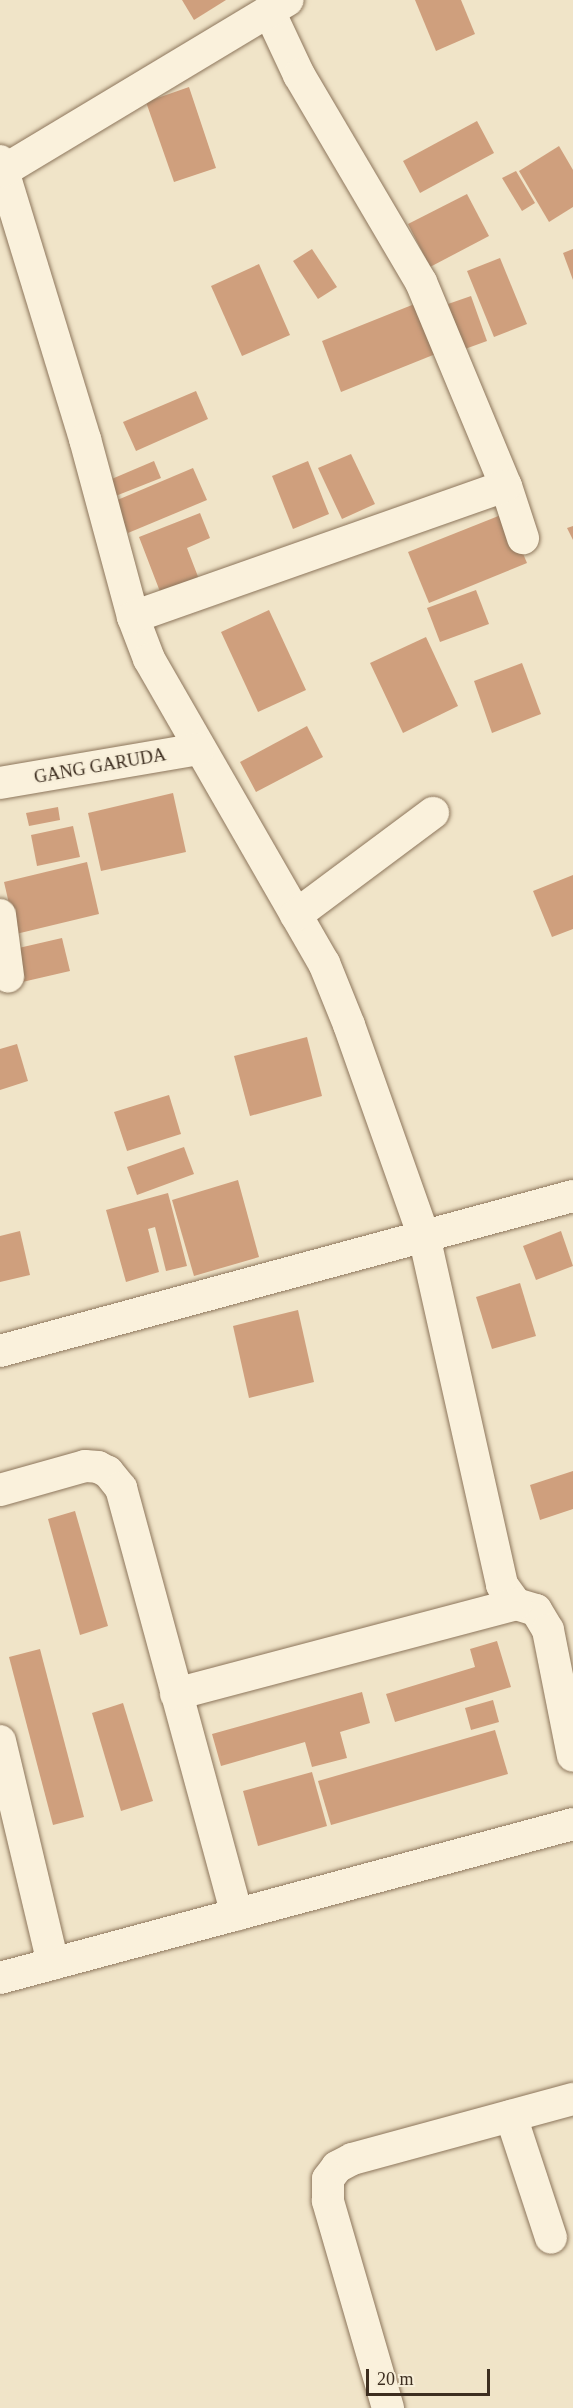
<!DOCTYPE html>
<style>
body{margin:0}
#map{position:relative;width:573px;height:2408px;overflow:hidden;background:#f0e4c8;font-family:"Times New Roman",serif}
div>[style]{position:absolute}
.building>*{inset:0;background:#cf9f7d}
.roads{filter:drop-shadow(0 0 2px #8d765c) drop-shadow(0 0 2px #8d765c)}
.street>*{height:32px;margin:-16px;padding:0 16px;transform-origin:16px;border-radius:16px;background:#faf1dc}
span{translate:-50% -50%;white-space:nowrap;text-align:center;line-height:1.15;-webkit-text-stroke:4.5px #f7eed8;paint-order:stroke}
.street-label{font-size:18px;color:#3d2e20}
.scale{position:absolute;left:366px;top:2369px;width:124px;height:27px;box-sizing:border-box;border:3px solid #3d2e20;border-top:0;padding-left:8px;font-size:18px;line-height:21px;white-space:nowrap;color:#3d2e20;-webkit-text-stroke:4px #f7eed8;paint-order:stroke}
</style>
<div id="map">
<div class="building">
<i style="clip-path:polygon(182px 0,226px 0,194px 20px)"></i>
<i style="clip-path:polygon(415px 0,461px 0,475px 34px,436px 51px)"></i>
<i style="clip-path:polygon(189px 87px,216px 168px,174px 182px,146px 102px)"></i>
<i style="clip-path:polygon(477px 121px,494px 153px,420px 193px,403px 161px)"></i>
<i style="clip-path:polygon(559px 146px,573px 170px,573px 207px,549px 222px,519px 171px)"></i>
<i style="clip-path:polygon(516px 171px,535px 203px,522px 211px,502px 178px)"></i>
<i style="clip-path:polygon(467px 194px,489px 236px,430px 267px,408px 224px)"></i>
<i style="clip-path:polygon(312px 249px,337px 287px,318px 299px,293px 261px)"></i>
<i style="clip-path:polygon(573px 249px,573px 280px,563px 253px)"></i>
<i style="clip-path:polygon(500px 258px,527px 324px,494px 337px,467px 271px)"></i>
<i style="clip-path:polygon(259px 264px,290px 335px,242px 356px,211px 286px)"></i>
<i style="clip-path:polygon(471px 296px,487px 341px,465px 349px,448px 304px)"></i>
<i style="clip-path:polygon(422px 301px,443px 351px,341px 392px,322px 341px)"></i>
<i style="clip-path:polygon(196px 391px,208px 419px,136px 451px,123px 422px)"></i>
<i style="clip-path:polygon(351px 454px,375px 504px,342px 519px,318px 468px)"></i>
<i style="clip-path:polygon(154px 461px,161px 478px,113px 497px,107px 481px)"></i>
<i style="clip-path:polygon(308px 461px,329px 514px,293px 529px,272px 476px)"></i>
<i style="clip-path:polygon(193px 468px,207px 500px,128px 533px,115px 501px)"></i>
<i style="clip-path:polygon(200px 513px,210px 538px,187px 548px,202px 587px,164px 602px,139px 537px)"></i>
<i style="clip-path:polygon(506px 513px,527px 563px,429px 603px,408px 552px)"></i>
<i style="clip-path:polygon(573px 526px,573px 540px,567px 528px)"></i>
<i style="clip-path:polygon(476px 590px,489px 624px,440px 642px,427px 608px)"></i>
<i style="clip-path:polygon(269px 610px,306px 690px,258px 712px,221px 632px)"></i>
<i style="clip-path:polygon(426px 637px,458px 706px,403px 733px,370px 663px)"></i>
<i style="clip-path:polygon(522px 663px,541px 714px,492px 733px,474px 681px)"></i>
<i style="clip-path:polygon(307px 726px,323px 757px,256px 792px,240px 762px)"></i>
<i style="clip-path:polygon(173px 793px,186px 852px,101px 871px,88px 813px)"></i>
<i style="clip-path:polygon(58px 807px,60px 820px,29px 826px,26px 813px)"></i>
<i style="clip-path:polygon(73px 826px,80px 857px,37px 866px,31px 835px)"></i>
<i style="clip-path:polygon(87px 862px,99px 914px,16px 934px,4px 882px)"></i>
<i style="clip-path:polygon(573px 875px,573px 929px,552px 937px,533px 891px)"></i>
<i style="clip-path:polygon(62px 938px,70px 971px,18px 983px,10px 950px)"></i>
<i style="clip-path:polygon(307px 1037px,322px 1096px,250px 1116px,234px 1056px)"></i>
<i style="clip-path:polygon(17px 1044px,28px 1081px,0 1090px,0 1049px)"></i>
<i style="clip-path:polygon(169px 1095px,181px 1134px,127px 1151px,114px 1112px)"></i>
<i style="clip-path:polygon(184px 1147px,194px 1174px,137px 1195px,127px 1167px)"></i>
<i style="clip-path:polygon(238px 1180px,259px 1257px,194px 1276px,172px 1200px)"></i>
<i style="clip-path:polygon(168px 1193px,187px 1266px,166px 1271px,155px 1227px,148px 1229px,159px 1272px,126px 1282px,106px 1210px)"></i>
<i style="clip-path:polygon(20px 1231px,30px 1275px,0 1282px,0 1236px)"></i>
<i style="clip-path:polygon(561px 1231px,573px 1266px,536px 1280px,523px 1246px)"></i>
<i style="clip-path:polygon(520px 1283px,536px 1336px,492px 1349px,476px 1297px)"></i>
<i style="clip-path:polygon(298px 1310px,314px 1382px,249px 1398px,233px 1326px)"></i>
<i style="clip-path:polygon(573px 1471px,573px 1509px,540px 1520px,530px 1485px)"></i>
<i style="clip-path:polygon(75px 1511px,108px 1626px,80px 1635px,48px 1519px)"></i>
<i style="clip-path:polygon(497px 1641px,511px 1687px,395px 1722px,386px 1694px,475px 1667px,470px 1649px)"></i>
<i style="clip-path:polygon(40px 1649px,84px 1817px,53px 1825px,9px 1657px)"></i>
<i style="clip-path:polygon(362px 1692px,370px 1723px,340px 1732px,347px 1758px,312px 1767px,305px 1742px,221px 1766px,212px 1734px)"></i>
<i style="clip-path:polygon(493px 1700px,499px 1722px,471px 1730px,465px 1708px)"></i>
<i style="clip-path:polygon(123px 1703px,153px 1801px,121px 1811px,92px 1713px)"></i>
<i style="clip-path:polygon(495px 1730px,508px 1774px,331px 1825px,318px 1781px)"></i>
<i style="clip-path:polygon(312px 1772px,327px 1826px,258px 1846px,243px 1791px)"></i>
</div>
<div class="roads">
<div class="street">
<i style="left:269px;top:11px;width:71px;rotate:64.9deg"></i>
<i style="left:299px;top:75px;width:240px;rotate:59.5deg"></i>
<i style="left:421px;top:282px;width:221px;rotate:67.4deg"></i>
<i style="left:506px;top:486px;width:55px;rotate:71.9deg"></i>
<i style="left:0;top:161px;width:291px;rotate:73deg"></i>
<i style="left:85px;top:439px;width:184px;rotate:74.9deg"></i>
<i style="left:133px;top:617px;width:45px;rotate:69.1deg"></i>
<i style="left:149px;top:659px;width:351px;rotate:60.1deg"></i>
<i style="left:324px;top:963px;width:67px;rotate:68deg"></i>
<i style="left:349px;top:1025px;width:228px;rotate:70.5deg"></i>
<i style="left:425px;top:1240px;width:353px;rotate:77.4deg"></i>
<i style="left:502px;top:1585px;width:24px;rotate:54deg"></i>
<i style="left:516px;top:1604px;width:21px;rotate:17deg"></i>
<i style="left:536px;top:1610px;width:23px;rotate:59deg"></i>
<i style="left:548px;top:1630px;width:128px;rotate:78.8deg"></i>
<i style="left:3px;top:171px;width:332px;rotate:-31deg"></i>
<i style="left:133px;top:617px;width:395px;rotate:-19.4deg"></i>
<i style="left:0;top:783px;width:202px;rotate:-9.7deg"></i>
<i style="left:0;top:915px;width:62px;rotate:82.5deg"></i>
<i style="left:296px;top:915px;width:171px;rotate:-36.7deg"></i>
<i style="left:0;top:1351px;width:594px;rotate:-15.14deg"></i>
<i style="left:0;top:1490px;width:88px;rotate:-15.8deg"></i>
<i style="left:85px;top:1466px;width:13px;rotate:4deg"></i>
<i style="left:98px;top:1467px;width:11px;rotate:27deg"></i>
<i style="left:108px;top:1472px;width:21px;rotate:51deg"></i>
<i style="left:121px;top:1488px;width:442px;rotate:74.8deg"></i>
<i style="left:176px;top:1694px;width:352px;rotate:-14.8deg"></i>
<i style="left:0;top:1741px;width:229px;rotate:76.6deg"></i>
<i style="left:0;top:1978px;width:593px;rotate:-15.04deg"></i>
<i style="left:511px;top:2116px;width:128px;rotate:71.8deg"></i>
<i style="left:388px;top:2408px;width:216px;rotate:-106.2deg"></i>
<i style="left:328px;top:2201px;width:22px;rotate:-90deg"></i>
<i style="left:328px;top:2179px;width:15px;rotate:-53deg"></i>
<i style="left:337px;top:2167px;width:17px;rotate:-28deg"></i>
<i style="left:352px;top:2159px;width:229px;rotate:-15.2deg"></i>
</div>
</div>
<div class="street-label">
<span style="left:100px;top:766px;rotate:-10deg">GANG GARUDA</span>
</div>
<div class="scale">20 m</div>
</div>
